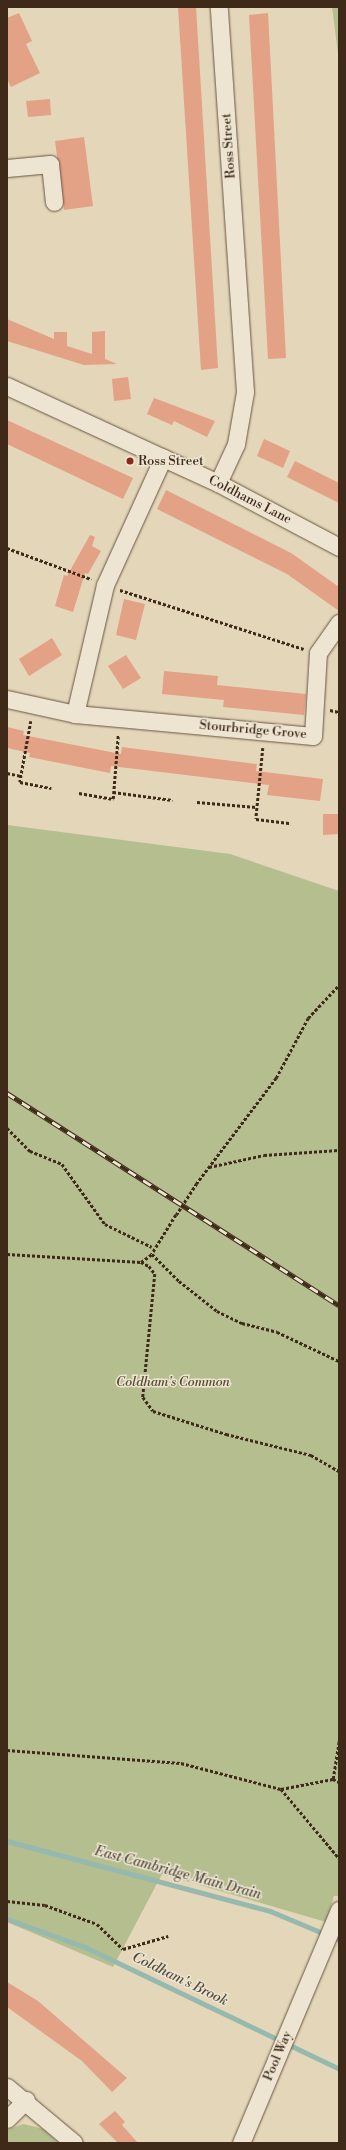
<!DOCTYPE html>
<style>
body{margin:0}
#map{position:relative;width:346px;height:2150px;overflow:hidden;background:#e4d6b8;font-family:"Libre Bodoni",serif}
div>[style]{position:absolute}
.green>*{inset:0;background:#b4be8f}
.stream>*{height:5px;margin:-2.5px;padding:0 2.5px;transform-origin:2.5px;border-radius:2.5px;background:#95b9ae}
.building>*{inset:0;background:#e3a186}
.path>*{height:2.5px;margin-top:-1.25px;transform-origin:0;background:repeating-linear-gradient(90deg,#3f2a1a 0 3px,transparent 0 5px)}
.roads{filter:drop-shadow(0 0 1px #685542) drop-shadow(0 0 1px #685542)}
.minor>*{height:17px;margin:-8.5px;padding:0 8.5px;transform-origin:8.5px;border-radius:8.5px;background:#ede4d1}
.rail>*{height:4.5px;margin-top:-2.25px;transform-origin:0;background:repeating-linear-gradient(90deg,#ede4d1 0 9px,#3f2a1a 0 18px);box-sizing:border-box;border-block:1px solid #3f2a1a}
.path-bridge>*{height:2.5px;margin-top:-1.25px;transform-origin:0;background:repeating-linear-gradient(90deg,#3f2a1a 0 3px,transparent 0 5px)}
.dots>*{width:11px;height:11px;translate:-50% -50%;box-sizing:border-box;border:2px solid #ede4d1;border-radius:50%}
span{translate:-50% -50%;white-space:nowrap;text-align:center;line-height:1.15;-webkit-text-stroke:3px #ede4d1;paint-order:stroke}
.street-label{font-size:13px;color:#3f2a1a}
.poi-label{font-size:13px;color:#3f2a1a}
.left{translate:0 -50%;text-align:left}
.park-label{font-size:13px;color:#564831;font-style:italic}
.water-label{font-size:14px;color:#544e3f;font-style:italic}
.frame{position:absolute;inset:0;border:8px solid #3f2a1a;pointer-events:none}
</style>
<div id="map">
<div class="green">
<i style="clip-path:polygon(332px 7px,339px 7px,339px 61px)"></i>
<i style="clip-path:polygon(7px 825px,230px 854px,339px 891px,339px 1896px,334px 1896px,326px 1922px,162px 1874px,113px 1967px,7px 1922px)"></i>
<i style="clip-path:polygon(23px 2124px,44px 2129px,58px 2143px,7px 2143px,7px 2130px)"></i>
</div>
<div class="stream">
<i style="left:7px;top:1841px;width:272px;rotate:14.9deg"></i>
<i style="left:270px;top:1911px;width:75px;rotate:22.8deg"></i>
<i style="left:7px;top:1919px;width:85px;rotate:19.9deg"></i>
<i style="left:87px;top:1948px;width:280px;rotate:25.6deg"></i>
</div>
<div class="building">
<i style="clip-path:polygon(178px 7px,196px 7px,218px 368px,201px 370px)"></i>
<i style="clip-path:polygon(19px 13px,32px 41px,26px 44px,40px 73px,11px 87px,7px 79px,7px 18px)"></i>
<i style="clip-path:polygon(268px 13px,286px 358px,268px 359px,249px 15px)"></i>
<i style="clip-path:polygon(50px 99px,51px 115px,28px 117px,26px 101px)"></i>
<i style="clip-path:polygon(84px 137px,93px 206px,64px 210px,55px 141px)"></i>
<i style="clip-path:polygon(7px 319px,54px 339px,54px 332px,67px 332px,67px 346px,92px 354px,92px 332px,105px 331px,105px 359px,117px 364px,84px 365px,7px 341px)"></i>
<i style="clip-path:polygon(128px 377px,131px 399px,114px 401px,112px 379px)"></i>
<i style="clip-path:polygon(154px 398px,215px 421px,207px 437px,174px 421px,172px 425px,147px 414px)"></i>
<i style="clip-path:polygon(7px 420px,133px 478px,123px 499px,7px 444px)"></i>
<i style="clip-path:polygon(264px 439px,290px 451px,283px 468px,257px 456px)"></i>
<i style="clip-path:polygon(295px 461px,339px 483px,339px 503px,287px 477px)"></i>
<i style="clip-path:polygon(166px 490px,291px 553px,339px 587px,339px 611px,287px 574px,157px 509px)"></i>
<i style="clip-path:polygon(90px 535px,95px 537px,92px 546px,101px 551px,88px 574px,85px 573px,73px 612px,55px 606px,64px 575px,67px 576px)"></i>
<i style="clip-path:polygon(124px 599px,145px 604px,136px 640px,116px 635px)"></i>
<i style="clip-path:polygon(52px 638px,62px 655px,29px 676px,19px 659px)"></i>
<i style="clip-path:polygon(126px 655px,141px 678px,123px 689px,108px 666px)"></i>
<i style="clip-path:polygon(164px 671px,218px 676px,217px 685px,306px 694px,304px 715px,223px 707px,224px 700px,162px 694px)"></i>
<i style="clip-path:polygon(7px 727px,24px 731px,23px 735px,121px 754px,122px 747px,153px 751px,257px 764px,256px 771px,323px 779px,320px 801px,267px 795px,269px 785px,111px 766px,110px 773px,29px 757px,30px 753px,7px 748px)"></i>
<i style="clip-path:polygon(323px 814px,339px 814px,339px 834px,323px 835px)"></i>
<i style="clip-path:polygon(7px 1982px,38px 2001px,127px 2078px,112px 2092px,82px 2061px,7px 2007px)"></i>
<i style="clip-path:polygon(115px 2111px,125px 2122px,122px 2125px,138px 2143px,118px 2143px,99px 2124px)"></i>
</div>
<div class="path">
<i style="left:7px;top:548px;width:90px;rotate:20.3deg"></i>
<i style="left:120px;top:590px;width:193px;rotate:17.8deg"></i>
<i style="left:330px;top:710px;width:9px;rotate:13deg"></i>
<i style="left:31px;top:721px;width:62px;rotate:100.2deg"></i>
<i style="left:20px;top:782px;width:32px;rotate:11deg"></i>
<i style="left:263px;top:748px;width:71px;rotate:95.6deg"></i>
<i style="left:256px;top:819px;width:35px;rotate:7deg"></i>
<i style="left:7px;top:773px;width:14px;rotate:12deg"></i>
<i style="left:113px;top:792px;width:60px;rotate:7.7deg"></i>
<i style="left:79px;top:793px;width:35px;rotate:10deg"></i>
<i style="left:113px;top:799px;width:64px;rotate:-85.5deg"></i>
<i style="left:197px;top:802px;width:60px;rotate:4.8deg"></i>
<i style="left:7px;top:1128px;width:33px;rotate:45deg"></i>
<i style="left:30px;top:1151px;width:35px;rotate:22deg"></i>
<i style="left:62px;top:1164px;width:74px;rotate:54.4deg"></i>
<i style="left:105px;top:1224px;width:52px;rotate:26.1deg"></i>
<i style="left:209px;top:1167px;width:56px;rotate:-12.3deg"></i>
<i style="left:264px;top:1155px;width:75px;rotate:-3.8deg"></i>
<i style="left:196px;top:1184px;width:133px;rotate:-53deg"></i>
<i style="left:276px;top:1078px;width:68px;rotate:-61.9deg"></i>
<i style="left:308px;top:1018px;width:45px;rotate:-46.8deg"></i>
<i style="left:176px;top:1215px;width:46px;rotate:121.6deg"></i>
<i style="left:152px;top:1254px;width:38px;rotate:45deg"></i>
<i style="left:179px;top:1281px;width:48px;rotate:38.3deg"></i>
<i style="left:217px;top:1311px;width:28px;rotate:26deg"></i>
<i style="left:242px;top:1323px;width:36px;rotate:14deg"></i>
<i style="left:277px;top:1332px;width:68px;rotate:25.1deg"></i>
<i style="left:7px;top:1254px;width:134px;rotate:3.4deg"></i>
<i style="left:141px;top:1262px;width:9px;rotate:27deg"></i>
<i style="left:149px;top:1266px;width:10px;rotate:53deg"></i>
<i style="left:155px;top:1274px;width:124px;rotate:95.6deg"></i>
<i style="left:143px;top:1397px;width:17px;rotate:54deg"></i>
<i style="left:153px;top:1411px;width:77px;rotate:17.5deg"></i>
<i style="left:226px;top:1434px;width:88px;rotate:13.9deg"></i>
<i style="left:311px;top:1455px;width:32px;rotate:30deg"></i>
<i style="left:141px;top:1262px;width:14px;rotate:-36deg"></i>
<i style="left:7px;top:1750px;width:174px;rotate:4.3deg"></i>
<i style="left:181px;top:1763px;width:103px;rotate:14.6deg"></i>
<i style="left:281px;top:1789px;width:53px;rotate:-10.9deg"></i>
<i style="left:333px;top:1779px;width:7px;rotate:27deg"></i>
<i style="left:333px;top:1779px;width:39px;rotate:-81deg"></i>
<i style="left:281px;top:1789px;width:90px;rotate:50deg"></i>
<i style="left:7px;top:1901px;width:38px;rotate:6deg"></i>
<i style="left:45px;top:1905px;width:55px;rotate:20.1deg"></i>
<i style="left:97px;top:1924px;width:36px;rotate:44deg"></i>
<i style="left:123px;top:1949px;width:47px;rotate:-16.1deg"></i>
</div>
<div class="roads">
<div class="minor">
<i style="left:7px;top:168px;width:43px;rotate:-5.3deg"></i>
<i style="left:50px;top:164px;width:38px;rotate:84deg"></i>
<i style="left:7px;top:386px;width:232px;rotate:24.7deg"></i>
<i style="left:218px;top:483px;width:137px;rotate:27.9deg"></i>
<i style="left:218px;top:483px;width:43px;rotate:-65.2deg"></i>
<i style="left:236px;top:444px;width:53px;rotate:-80.2deg"></i>
<i style="left:245px;top:392px;width:386px;rotate:-93.9deg"></i>
<i style="left:7px;top:699px;width:70px;rotate:12.4deg"></i>
<i style="left:75px;top:714px;width:239px;rotate:5.3deg"></i>
<i style="left:313px;top:736px;width:83px;rotate:-86.6deg"></i>
<i style="left:318px;top:653px;width:37px;rotate:-55deg"></i>
<i style="left:75px;top:714px;width:132px;rotate:-76.9deg"></i>
<i style="left:105px;top:585px;width:140px;rotate:-65.5deg"></i>
<i style="left:7px;top:2087px;width:87px;rotate:39.9deg"></i>
<i style="left:7px;top:2119px;width:27px;rotate:-45deg"></i>
<i style="left:241px;top:2143px;width:253px;rotate:-67.2deg"></i>
</div>
</div>
<div class="rail">
<i style="left:7px;top:1093px;width:394px;rotate:32.6deg"></i>
</div>
<div class="path-bridge">
<i style="left:176px;top:1215px;width:37px;rotate:-57deg"></i>
</div>
<div class="dots">
<i style="left:130px;top:461px;background:#8f2418"></i>
</div>
<div class="street-label">
<span style="left:229px;top:146px;rotate:-94deg">Ross Street</span>
<span style="left:250px;top:500px;rotate:27deg">Coldhams Lane</span>
<span style="left:253px;top:730px;rotate:5deg">Stourbridge Grove</span>
<span style="left:278px;top:2056px;rotate:-67deg">Pool Way</span>
</div>
<div class="poi-label">
<span class="left" style="left:138px;top:461px">Ross Street</span>
</div>
<div class="park-label">
<span style="left:173px;top:1382px">Coldham's Common</span>
</div>
<div class="water-label">
<span style="left:178px;top:1873px;rotate:15deg">East Cambridge Main Drain</span>
<span style="left:180px;top:1979px;rotate:26deg">Coldham's Brook</span>
</div>
<div class="frame"></div>
</div>
